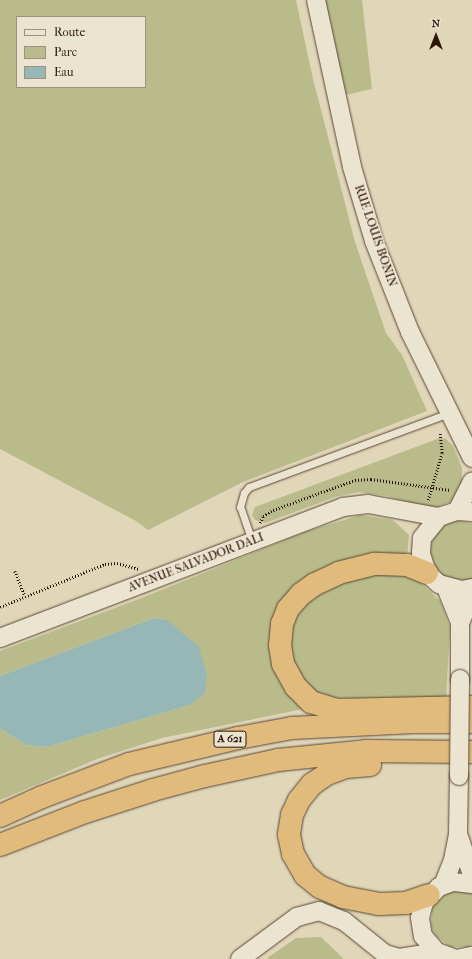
<!DOCTYPE html>
<style>
body{margin:0}
#map{position:relative;width:472px;height:959px;overflow:hidden;background:#e0d6b8;font-family:"IM FELL French Canon",serif}
div>[style]{position:absolute}
.green>*{inset:0;background:#b9bc8a}
.water>*{inset:0;background:#96b7b6}
.path>*{height:2.5px;margin-top:-1.25px;transform-origin:0;background:repeating-linear-gradient(90deg,#2e1508 0 1px,transparent 0 3px)}
.roads{filter:drop-shadow(0 0 1px #5a4534) drop-shadow(0 0 1px #5a4534)}
.service>*{height:7px;margin:-3.5px;padding:0 3.5px;transform-origin:3.5px;border-radius:3.5px;background:#ebe4d1}
.tertiary>*{height:18px;margin:-9px;padding:0 9px;transform-origin:9px;border-radius:9px;background:#ebe4d1}
.motorway>*{height:22px;margin:-11px;padding:0 11px;transform-origin:11px;border-radius:11px;background:#e0bb7c}
.bridges{filter:drop-shadow(0 0 1px #5a4534) drop-shadow(0 0 1px #5a4534)}
.tertiary-bridge>*{height:18px;margin:-9px;padding:0 9px;transform-origin:9px;border-radius:9px;background:#ebe4d1}
span{translate:-50% -50%;white-space:nowrap;text-align:center;line-height:1.15;-webkit-text-stroke:3px #ebe4d1;paint-order:stroke}
.shield-label span{padding:1px 3px;background:#ebe4d1;border:1px solid;border-radius:3px;-webkit-text-stroke-width:0}
.shield-label{font-size:11px;color:#2e1508;font-weight:700}
.street-label{font-size:12px;color:#2e1508}
.legend{position:absolute;left:16px;top:16px;width:130px;height:72px;box-sizing:border-box;background:#ebe4d1;border:1px solid #9f9181;margin:0;padding:5px 7px;list-style:none;font-size:12px;color:#2e1508}
.legend li{display:flex;align-items:center;gap:8px;height:20px}
.legend b{width:20px;border:1px solid #9f9181}
.north{position:absolute;left:416px;top:16px;width:40px;height:40px;-webkit-text-stroke:3px #ebe4d1;paint-order:stroke;rotate:0deg;font-size:11px;font-weight:700;line-height:16px;text-align:center;color:#2e1508}
.north::after{content:'';display:block;margin:auto;width:14px;height:18px;background:#2e1508;clip-path:polygon(50% 0,100% 100%,50% 72%,0 100%)}
</style>
<div id="map">
<div class="green">
<i style="clip-path:polygon(evenodd,0 0,296px 0,313px 79px,355px 242px,386px 333px,402px 355px,427px 411px,243px 482px,148px 530px,136px 521px,0 449px,0 0,17px 17px,145px 17px,145px 87px,17px 87px,17px 17px)"></i>
<i style="clip-path:polygon(322px 0,362px 0,372px 89px,341px 96px)"></i>
<i style="clip-path:polygon(440px 438px,446px 439px,453px 446px,462px 468px,462px 484px,452px 501px,436px 507px,425px 508px,387px 496px,358px 492px,335px 497px,265px 523px,255px 520px,252px 515px,255px 507px)"></i>
<i style="clip-path:polygon(361px 515px,393px 520px,409px 535px,407px 558px,289px 594px,269px 637px,278px 678px,308px 708px,162px 738px,97px 759px,0 800px,0 728px,26px 745px,46px 747px,190px 705px,167px 620px,154px 618px,0 676px,0 651px,144px 597px,307px 531px)"></i>
<i style="clip-path:polygon(456px 520px,472px 523px,472px 580px,468px 581px,450px 581px,435px 570px,429px 553px,434px 535px,440px 528px)"></i>
<i style="clip-path:polygon(383px 569px,418px 580px,440px 601px,450px 627px,446px 699px,333px 698px,315px 692px,292px 666px,290px 630px,296px 612px,311px 597px,328px 588px)"></i>
<i style="clip-path:polygon(454px 891px,472px 893px,472px 945px,469px 947px,450px 947px,435px 935px,431px 927px,432px 908px,445px 894px)"></i>
<i style="clip-path:polygon(321px 937px,344px 959px,266px 959px,296px 938px)"></i>
</div>
<div class="water">
<i style="clip-path:polygon(154px 618px,167px 620px,199px 647px,207px 676px,205px 693px,190px 705px,46px 747px,26px 745px,0 728px,0 676px)"></i>
</div>
<div class="path">
<i style="left:428px;top:500px;width:49px;rotate:-73.4deg"></i>
<i style="left:442px;top:453px;width:20px;rotate:-96deg"></i>
<i style="left:260px;top:523px;width:8px;rotate:-67deg"></i>
<i style="left:263px;top:516px;width:12px;rotate:-31deg"></i>
<i style="left:273px;top:510px;width:87px;rotate:-20.1deg"></i>
<i style="left:355px;top:480px;width:16px;rotate:-4deg"></i>
<i style="left:371px;top:479px;width:80px;rotate:7.9deg"></i>
<i style="left:15px;top:571px;width:27px;rotate:68deg"></i>
<i style="left:0;top:607px;width:113px;rotate:-22.3deg"></i>
<i style="left:105px;top:564px;width:12px;rotate:-5deg"></i>
<i style="left:117px;top:563px;width:23px;rotate:15deg"></i>
</div>
<div class="roads">
<div class="service">
<i style="left:252px;top:541px;width:36px;rotate:-109deg"></i>
<i style="left:240px;top:507px;width:15px;rotate:-74deg"></i>
<i style="left:244px;top:493px;width:8px;rotate:-50deg"></i>
<i style="left:249px;top:487px;width:213px;rotate:-20.3deg"></i>
</div>
<div class="tertiary">
<i style="left:316px;top:0;width:171px;rotate:77.8deg"></i>
<i style="left:352px;top:167px;width:77px;rotate:73.4deg"></i>
<i style="left:374px;top:241px;width:98px;rotate:68.4deg"></i>
<i style="left:410px;top:332px;width:140px;rotate:63.8deg"></i>
<i style="left:457px;top:511px;width:33px;rotate:-63deg"></i>
<i style="left:472px;top:512px;width:15px;rotate:-176deg"></i>
<i style="left:457px;top:511px;width:19px;rotate:162deg"></i>
<i style="left:439px;top:517px;width:27px;rotate:129deg"></i>
<i style="left:422px;top:538px;width:16px;rotate:94deg"></i>
<i style="left:421px;top:554px;width:20px;rotate:72deg"></i>
<i style="left:427px;top:573px;width:16px;rotate:43deg"></i>
<i style="left:439px;top:584px;width:23px;rotate:15deg"></i>
<i style="left:461px;top:590px;width:11px;rotate:-10deg"></i>
<i style="left:446px;top:588px;width:38px;rotate:68deg"></i>
<i style="left:0;top:638px;width:367px;rotate:-20.9deg"></i>
<i style="left:343px;top:507px;width:25px;rotate:-7deg"></i>
<i style="left:368px;top:504px;width:72px;rotate:10.4deg"></i>
<i style="left:460px;top:679px;width:56px;rotate:-90deg"></i>
<i style="left:460px;top:623px;width:30px;rotate:-67deg"></i>
<i style="left:459px;top:837px;width:39px;rotate:71deg"></i>
<i style="left:472px;top:884px;width:20px;rotate:-174deg"></i>
<i style="left:452px;top:882px;width:14px;rotate:159deg"></i>
<i style="left:439px;top:887px;width:21px;rotate:135deg"></i>
<i style="left:424px;top:902px;width:16px;rotate:104deg"></i>
<i style="left:420px;top:918px;width:18px;rotate:81deg"></i>
<i style="left:423px;top:936px;width:21px;rotate:49deg"></i>
<i style="left:437px;top:952px;width:20px;rotate:20deg"></i>
<i style="left:456px;top:959px;width:16px;rotate:-11deg"></i>
<i style="left:443px;top:885px;width:27px;rotate:-68deg"></i>
<i style="left:453px;top:860px;width:26px;rotate:-79deg"></i>
<i style="left:458px;top:834px;width:58px;rotate:-89deg"></i>
<i style="left:240px;top:959px;width:71px;rotate:-36.4deg"></i>
<i style="left:297px;top:917px;width:23px;rotate:-15deg"></i>
<i style="left:319px;top:911px;width:27px;rotate:22deg"></i>
<i style="left:344px;top:921px;width:53px;rotate:38.8deg"></i>
<i style="left:385px;top:954px;width:15px;rotate:16deg"></i>
<i style="left:399px;top:958px;width:38px;rotate:-9deg"></i>
</div>
<div class="motorway">
<i style="left:427px;top:573px;width:22px;rotate:-158deg"></i>
<i style="left:407px;top:565px;width:33px;rotate:-178deg"></i>
<i style="left:374px;top:564px;width:36px;rotate:166deg"></i>
<i style="left:339px;top:573px;width:26px;rotate:155deg"></i>
<i style="left:315px;top:584px;width:17px;rotate:144deg"></i>
<i style="left:301px;top:594px;width:20px;rotate:131deg"></i>
<i style="left:288px;top:609px;width:16px;rotate:112deg"></i>
<i style="left:282px;top:624px;width:21px;rotate:95deg"></i>
<i style="left:280px;top:645px;width:19px;rotate:81deg"></i>
<i style="left:283px;top:664px;width:26px;rotate:61deg"></i>
<i style="left:296px;top:687px;width:21px;rotate:45deg"></i>
<i style="left:311px;top:702px;width:28px;rotate:17deg"></i>
<i style="left:338px;top:710px;width:134px;rotate:-1.3deg"></i>
<i style="left:370px;top:765px;width:24px;rotate:175deg"></i>
<i style="left:346px;top:767px;width:20px;rotate:160deg"></i>
<i style="left:327px;top:774px;width:18px;rotate:146deg"></i>
<i style="left:312px;top:784px;width:21px;rotate:129deg"></i>
<i style="left:299px;top:800px;width:17px;rotate:115deg"></i>
<i style="left:292px;top:815px;width:20px;rotate:99deg"></i>
<i style="left:289px;top:835px;width:19px;rotate:78deg"></i>
<i style="left:293px;top:854px;width:24px;rotate:60deg"></i>
<i style="left:305px;top:875px;width:19px;rotate:39deg"></i>
<i style="left:320px;top:887px;width:25px;rotate:23deg"></i>
<i style="left:343px;top:897px;width:36px;rotate:11deg"></i>
<i style="left:378px;top:904px;width:28px;rotate:-2deg"></i>
<i style="left:406px;top:903px;width:24px;rotate:-19deg"></i>
<i style="left:0;top:816px;width:46px;rotate:-24.3deg"></i>
<i style="left:42px;top:797px;width:93px;rotate:-20.8deg"></i>
<i style="left:129px;top:764px;width:112px;rotate:-13.4deg"></i>
<i style="left:238px;top:738px;width:55px;rotate:-10.5deg"></i>
<i style="left:292px;top:728px;width:122px;rotate:-2.8deg"></i>
<i style="left:414px;top:722px;width:58px"></i>
<i style="left:0;top:845px;width:91px;rotate:-21.2deg"></i>
<i style="left:85px;top:812px;width:71px;rotate:-17.9deg"></i>
<i style="left:153px;top:790px;width:54px;rotate:-15.1deg"></i>
<i style="left:205px;top:776px;width:75px;rotate:-12.4deg"></i>
<i style="left:278px;top:760px;width:88px;rotate:-5.8deg"></i>
<i style="left:366px;top:751px;width:106px;rotate:0.5deg"></i>
</div>
</div>
<div class="bridges">
<div class="tertiary-bridge">
<i style="left:459px;top:776px;width:97px;rotate:-89.4deg"></i>
</div>
</div>
<div class="shield-label">
<span style="left:230px;top:739px">A 621</span>
</div>
<div class="street-label">
<span style="left:375px;top:236px;rotate:71deg">RUE LOUIS BONIN</span>
<span style="left:196px;top:563px;rotate:-21deg">AVENUE SALVADOR DALI</span>
</div>
<ul class="legend">
<li><b style="height:5px;background:#ebe4d1"></b>Route</li>
<li><b style="height:11px;background:#b9bc8a"></b>Parc</li>
<li><b style="height:11px;background:#96b7b6"></b>Eau</li>
</ul>
<div class="north">N</div>
</div>
